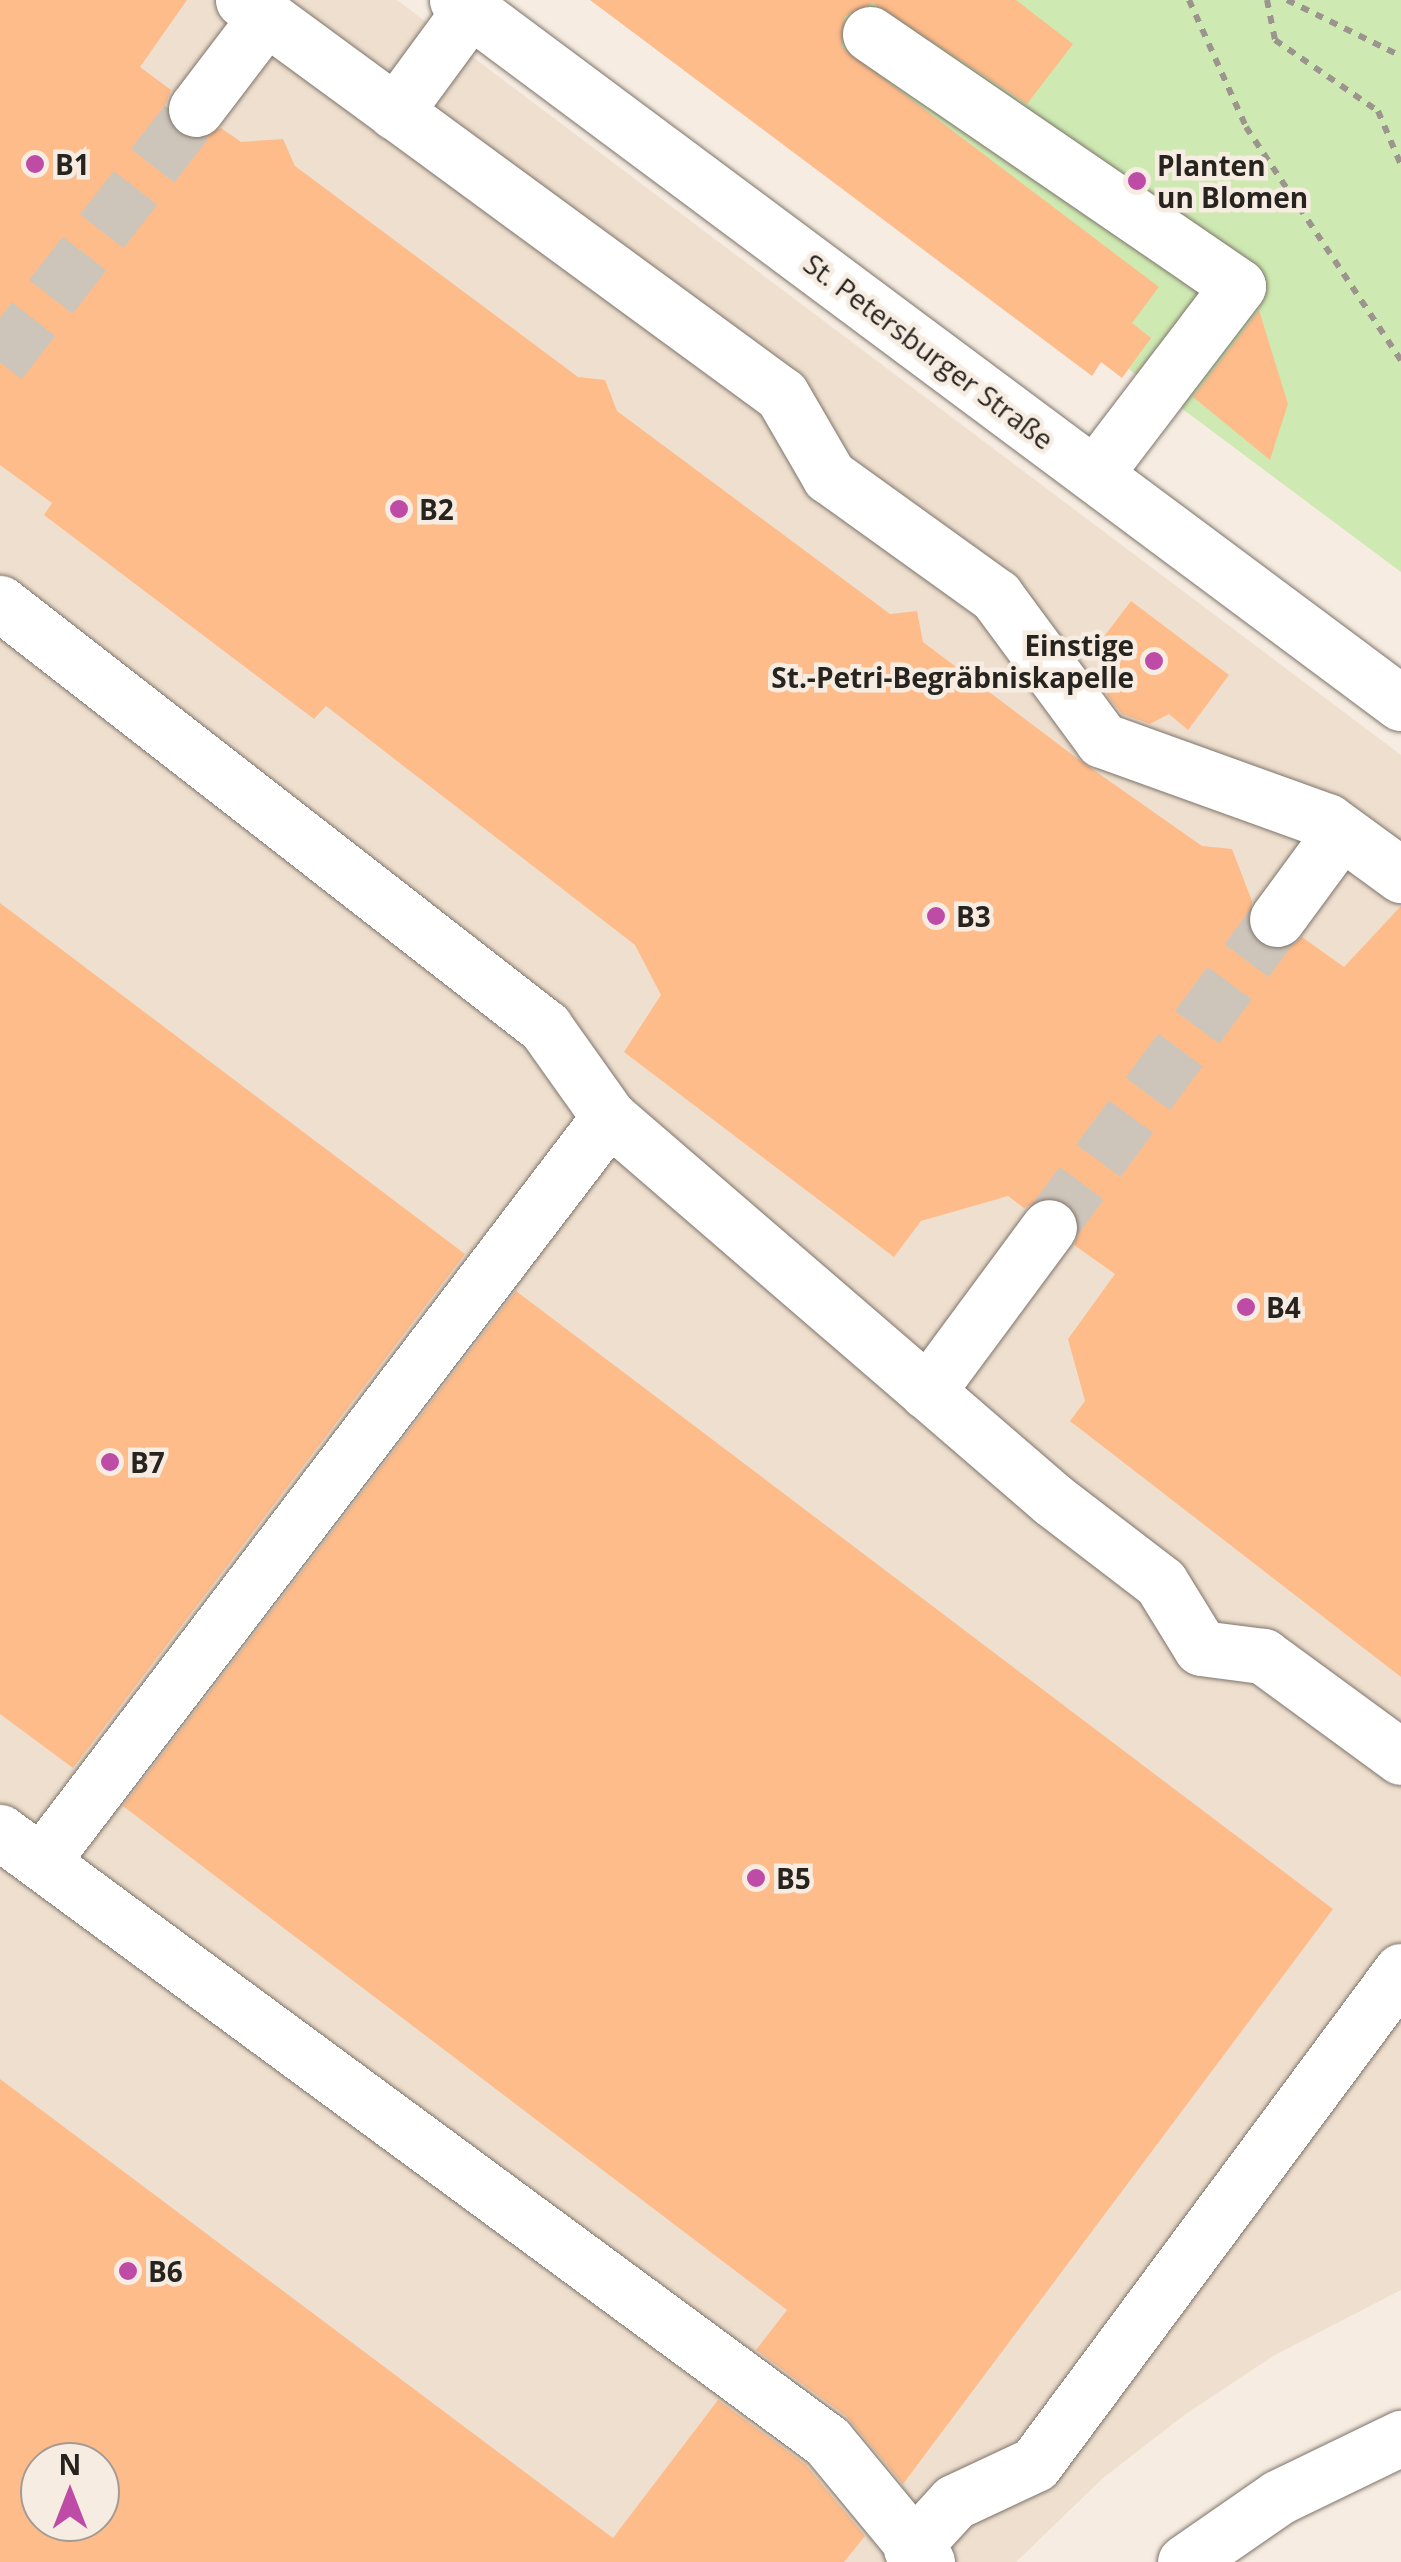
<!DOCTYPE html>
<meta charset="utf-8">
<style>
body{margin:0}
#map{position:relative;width:1401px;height:2562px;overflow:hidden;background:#f7ece1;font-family:"Open Sans",sans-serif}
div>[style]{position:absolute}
.built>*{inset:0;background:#efdfce}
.green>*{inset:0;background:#ceeab2}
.building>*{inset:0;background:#febc8b}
.minor-tunnel>*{height:55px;margin-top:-27.5px;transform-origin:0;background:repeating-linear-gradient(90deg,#cdc4ba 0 55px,transparent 0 83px)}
.path>*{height:6px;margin-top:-3px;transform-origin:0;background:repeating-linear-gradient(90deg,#9c958d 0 8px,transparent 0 16px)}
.roads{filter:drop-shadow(0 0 2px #7d746a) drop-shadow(0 0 2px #7d746a)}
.minor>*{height:55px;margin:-27.5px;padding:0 27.5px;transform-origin:27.5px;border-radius:27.5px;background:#fff}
.dots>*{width:28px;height:28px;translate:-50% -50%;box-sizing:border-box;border:5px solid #f7ece1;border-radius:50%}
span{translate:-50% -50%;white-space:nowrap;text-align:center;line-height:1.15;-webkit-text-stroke:9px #f7ece1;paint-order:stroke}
.poi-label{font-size:28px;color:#272420;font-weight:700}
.left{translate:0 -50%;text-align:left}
.right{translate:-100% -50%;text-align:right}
.street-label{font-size:28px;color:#272420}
.north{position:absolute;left:20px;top:2442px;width:100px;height:100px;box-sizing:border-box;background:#f7ece1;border:2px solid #a49c94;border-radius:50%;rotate:0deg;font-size:28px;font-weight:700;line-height:40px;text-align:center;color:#272420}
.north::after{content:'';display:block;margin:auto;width:35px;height:45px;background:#be4ca7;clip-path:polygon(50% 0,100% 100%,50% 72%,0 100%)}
</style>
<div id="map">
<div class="built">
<i style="clip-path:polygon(evenodd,0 0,397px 0,1401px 755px,1401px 2290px,1273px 2356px,1187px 2413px,1103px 2478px,1016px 2562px,0 2562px,0 0,40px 2462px,100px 2462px,100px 2522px,40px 2522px,40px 2462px)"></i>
</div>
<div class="green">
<i style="clip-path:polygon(627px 0,1401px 0,1401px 572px,1102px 349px)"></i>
</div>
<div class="building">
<i style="clip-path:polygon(0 0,187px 0,140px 67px,171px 90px,165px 106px,176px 133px,193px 140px,221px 128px,241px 142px,283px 139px,295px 166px,578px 377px,605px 380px,617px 411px,890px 614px,917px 611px,923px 642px,1078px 759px,1202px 846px,1232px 849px,1252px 901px,1248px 931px,1259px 945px,1289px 948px,1302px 937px,1344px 967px,1401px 906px,1401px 1677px,1070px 1421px,1085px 1401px,1068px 1339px,1115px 1274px,1074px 1245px,1080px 1230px,1068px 1203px,1052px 1196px,1024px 1208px,1008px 1196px,921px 1221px,894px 1257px,624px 1052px,661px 995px,635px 945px,326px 706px,314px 719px,44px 515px,52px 503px,0 465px)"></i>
<i style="clip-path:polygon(590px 0,1016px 0,1073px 44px,1027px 104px,873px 3px,845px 16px,842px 47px,1159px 287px,1132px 323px,1151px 338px,1122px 378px,1101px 362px,1092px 376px)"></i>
<i style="clip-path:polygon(1259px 310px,1288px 404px,1270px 460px,1193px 397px)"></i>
<i style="clip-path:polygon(1131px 601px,1229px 675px,1188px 730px,1169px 714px,1150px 724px,1122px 714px,1107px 695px,1107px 668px,1090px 655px)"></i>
<i style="clip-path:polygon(0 903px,465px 1254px,73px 1768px,0 1714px)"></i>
<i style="clip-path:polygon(516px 1291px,1333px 1909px,903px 2484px,846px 2416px,756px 2350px,787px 2310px,123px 1806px)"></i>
<i style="clip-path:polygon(evenodd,0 2079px,613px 2538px,718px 2400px,805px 2464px,865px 2536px,844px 2562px,0 2562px,0 2079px,40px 2462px,100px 2462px,100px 2522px,40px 2522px,40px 2462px)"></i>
</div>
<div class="minor-tunnel">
<i style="left:0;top:362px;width:320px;rotate:-52.2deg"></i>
<i style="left:1049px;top:1227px;width:383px;rotate:-53.5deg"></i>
</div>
<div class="path">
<i style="left:1189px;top:0;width:139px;rotate:65.8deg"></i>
<i style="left:1246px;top:127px;width:280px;rotate:56.4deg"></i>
<i style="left:1267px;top:0;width:41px;rotate:78.7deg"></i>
<i style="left:1275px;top:40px;width:125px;rotate:34.6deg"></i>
<i style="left:1378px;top:111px;width:59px;rotate:66.9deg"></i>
<i style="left:1287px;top:0;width:127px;rotate:26.2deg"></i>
</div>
<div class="roads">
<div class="minor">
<i style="left:243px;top:0;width:668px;rotate:36.24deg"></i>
<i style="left:782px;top:395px;width:94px;rotate:59.9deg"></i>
<i style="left:829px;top:476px;width:206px;rotate:35.7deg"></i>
<i style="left:996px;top:596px;width:179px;rotate:53.6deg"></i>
<i style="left:1102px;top:740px;width:239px;rotate:19.8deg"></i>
<i style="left:1327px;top:821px;width:92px;rotate:36.1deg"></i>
<i style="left:457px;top:0;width:1177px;rotate:36.68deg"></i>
<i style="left:870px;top:34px;width:446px;rotate:34.4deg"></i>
<i style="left:1238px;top:286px;width:236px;rotate:127.3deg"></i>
<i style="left:196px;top:109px;width:116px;rotate:-52.7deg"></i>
<i style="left:395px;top:112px;width:127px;rotate:-53.7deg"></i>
<i style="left:0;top:603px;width:691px;rotate:37.88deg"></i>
<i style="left:545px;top:1027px;width:110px;rotate:54.6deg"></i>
<i style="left:609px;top:1117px;width:586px;rotate:40.78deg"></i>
<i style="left:1053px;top:1500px;width:136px;rotate:37.5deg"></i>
<i style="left:1161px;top:1583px;width:76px;rotate:58.4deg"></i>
<i style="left:1201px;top:1648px;width:63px;rotate:7.4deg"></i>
<i style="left:1263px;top:1656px;width:171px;rotate:36.2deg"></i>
<i style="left:1277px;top:919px;width:108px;rotate:-53.7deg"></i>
<i style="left:927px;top:1392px;width:205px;rotate:-53.5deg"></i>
<i style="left:0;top:1832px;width:1027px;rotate:36.37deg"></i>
<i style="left:827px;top:2441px;width:157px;rotate:50.4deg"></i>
<i style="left:41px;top:1862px;width:937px;rotate:-52.68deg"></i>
<i style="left:911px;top:2549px;width:64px;rotate:-47.5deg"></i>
<i style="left:954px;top:2502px;width:89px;rotate:-25.1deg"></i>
<i style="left:1035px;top:2464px;width:614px;rotate:-53.41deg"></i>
<i style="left:1185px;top:2562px;width:114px;rotate:-34.7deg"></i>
<i style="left:1279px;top:2497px;width:136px;rotate:-25.8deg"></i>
</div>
</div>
<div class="dots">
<i style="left:35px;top:164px;background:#be4ca7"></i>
<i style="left:1137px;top:181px;background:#be4ca7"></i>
<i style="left:399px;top:509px;background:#be4ca7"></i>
<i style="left:1154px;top:661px;background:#be4ca7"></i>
<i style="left:936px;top:916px;background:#be4ca7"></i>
<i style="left:1246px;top:1307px;background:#be4ca7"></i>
<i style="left:110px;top:1462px;background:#be4ca7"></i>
<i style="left:756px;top:1878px;background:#be4ca7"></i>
<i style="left:128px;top:2271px;background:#be4ca7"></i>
</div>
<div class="poi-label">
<span class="left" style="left:55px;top:164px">B1</span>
<span class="left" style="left:1157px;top:181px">Planten<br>un Blomen</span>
<span class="left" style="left:419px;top:509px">B2</span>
<span class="right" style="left:1134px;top:661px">Einstige<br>St.-Petri-Begräbniskapelle</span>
<span class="left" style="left:956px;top:916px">B3</span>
<span class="left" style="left:1266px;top:1307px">B4</span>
<span class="left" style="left:130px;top:1462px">B7</span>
<span class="left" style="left:776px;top:1878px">B5</span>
<span class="left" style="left:148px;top:2271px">B6</span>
</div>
<div class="street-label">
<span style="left:929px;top:351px;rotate:37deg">St. Petersburger Straße</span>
</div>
<div class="north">N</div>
</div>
